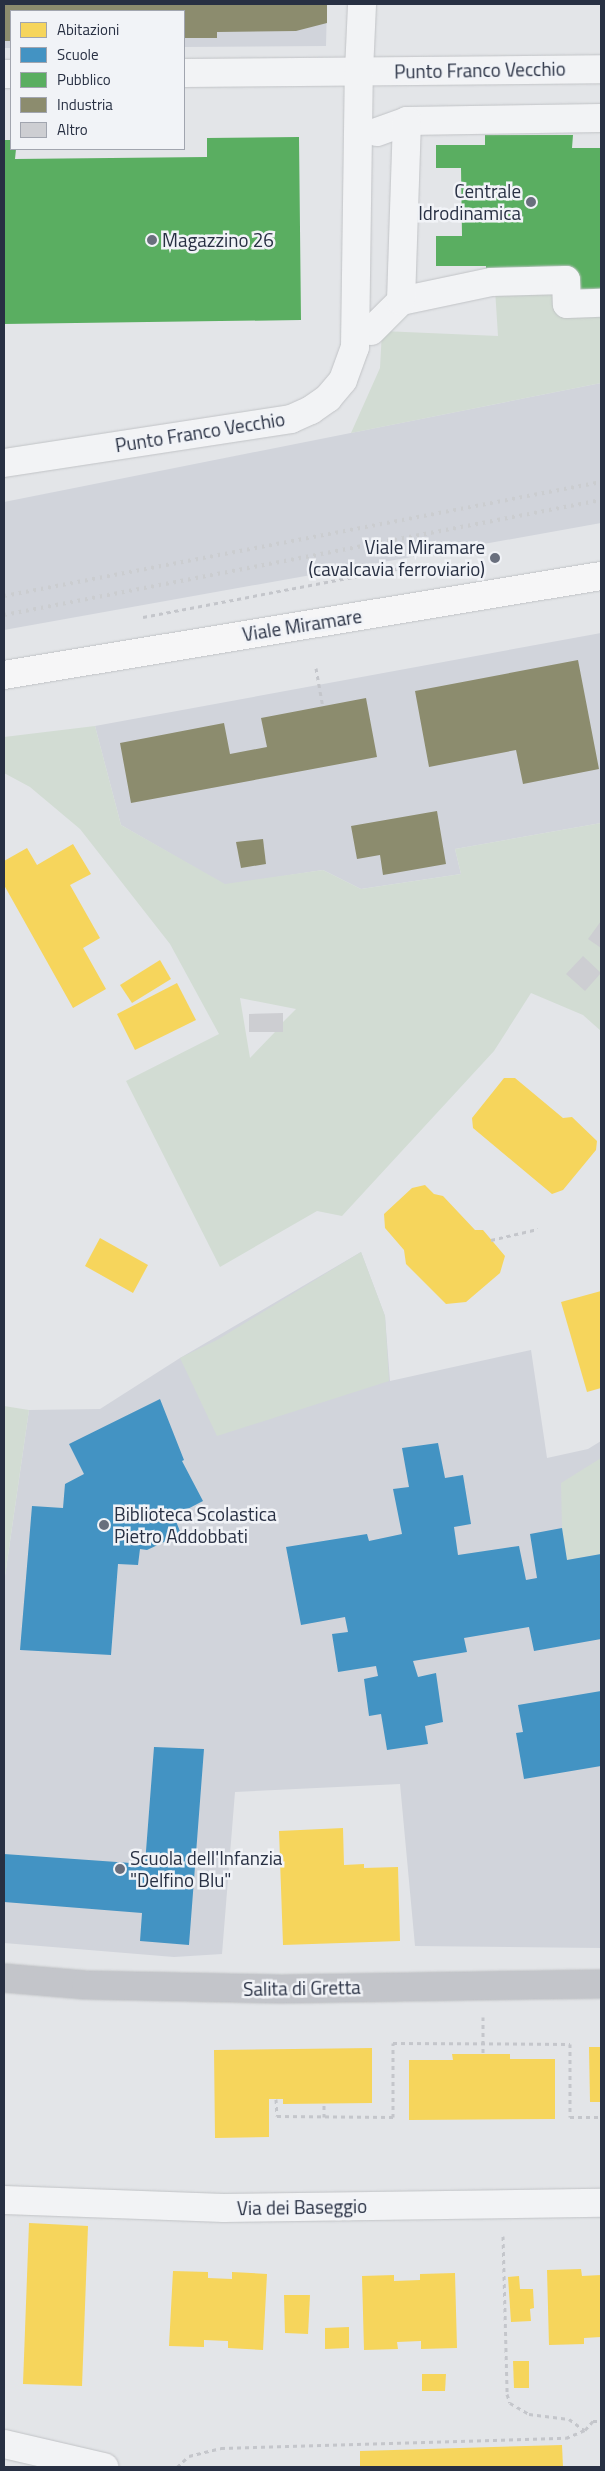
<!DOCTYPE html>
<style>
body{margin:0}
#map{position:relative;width:605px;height:2471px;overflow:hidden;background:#e3e5e8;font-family:"Titillium Web",sans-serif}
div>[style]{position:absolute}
.built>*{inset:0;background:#d1d4db}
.green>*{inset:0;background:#d2dcd3}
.homes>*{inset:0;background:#f6d55c}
.schools>*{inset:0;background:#4393c3}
.public>*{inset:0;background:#5aae61}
.industry>*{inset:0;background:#8c8c6e}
.building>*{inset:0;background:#cdced2}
.path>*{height:3px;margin-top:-1.5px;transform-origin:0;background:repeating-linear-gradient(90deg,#c4c6cb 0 4px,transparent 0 8px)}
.roads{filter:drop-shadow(0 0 1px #c1c3c6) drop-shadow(0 0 1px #c1c3c6)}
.pedestrian>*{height:28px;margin:-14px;padding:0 14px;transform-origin:14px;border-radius:14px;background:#f2f3f5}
.minor>*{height:28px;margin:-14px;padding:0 14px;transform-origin:14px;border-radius:14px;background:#f2f3f5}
.secondary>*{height:28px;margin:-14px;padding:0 14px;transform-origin:14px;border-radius:14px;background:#c3c5ca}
.primary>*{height:28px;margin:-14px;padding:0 14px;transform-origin:14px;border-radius:14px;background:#f6f6f7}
.rail>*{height:4px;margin-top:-2px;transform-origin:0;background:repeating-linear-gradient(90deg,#cbcdd0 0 2.5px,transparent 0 7.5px)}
.dots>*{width:14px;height:14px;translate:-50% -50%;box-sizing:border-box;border:2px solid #f1f3f7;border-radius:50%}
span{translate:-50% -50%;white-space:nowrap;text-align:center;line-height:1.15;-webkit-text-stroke:5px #f1f3f7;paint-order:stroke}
.street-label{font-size:19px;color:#283043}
.poi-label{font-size:19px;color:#283043}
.right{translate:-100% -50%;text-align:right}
.left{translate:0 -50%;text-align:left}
.frame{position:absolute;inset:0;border:5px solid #283043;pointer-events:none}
.legend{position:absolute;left:10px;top:10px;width:175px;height:140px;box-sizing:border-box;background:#f1f3f7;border:1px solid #a1a5af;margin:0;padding:6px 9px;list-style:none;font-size:15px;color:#283043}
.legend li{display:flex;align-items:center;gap:10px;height:25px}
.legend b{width:25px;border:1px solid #a1a5af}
</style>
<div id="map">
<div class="built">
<i style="clip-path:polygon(4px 4px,327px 4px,326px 46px,184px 47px,184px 11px,11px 11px,11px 48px,4px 48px)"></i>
<i style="clip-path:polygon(601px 383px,601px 523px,4px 630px,4px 502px)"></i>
<i style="clip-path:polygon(601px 633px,601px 823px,455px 849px,461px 874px,361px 889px,323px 870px,225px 885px,121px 825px,95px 726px)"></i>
<i style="clip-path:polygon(361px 1252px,385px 1316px,390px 1381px,531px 1350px,547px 1458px,588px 1449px,601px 1441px,601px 1948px,415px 1946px,400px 1784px,235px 1792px,222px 1954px,174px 1957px,4px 1943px,4px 1583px,29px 1410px,100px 1409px,180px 1358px)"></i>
</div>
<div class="green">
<i style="clip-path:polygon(561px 286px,601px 310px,601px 383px,351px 433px,380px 368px,382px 331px,498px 336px,495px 289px)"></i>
<i style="clip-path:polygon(evenodd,95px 726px,121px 825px,225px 884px,323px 870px,361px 889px,461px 874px,455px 849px,601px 823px,601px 1031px,583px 1015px,531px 993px,494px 1051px,342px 1216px,317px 1211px,220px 1267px,126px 1081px,219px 1034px,170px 944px,80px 829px,30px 787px,4px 773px,4px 737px,95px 726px,240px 998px,296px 1009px,283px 1022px,283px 1032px,275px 1032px,250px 1058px,240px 998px)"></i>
<i style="clip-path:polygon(361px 1252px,385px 1316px,389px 1381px,217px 1436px,180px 1358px,217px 1340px)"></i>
<i style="clip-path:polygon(4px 1406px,29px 1410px,4px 1583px)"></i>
<i style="clip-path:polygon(601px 1458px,601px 1554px,567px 1560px,562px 1528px,561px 1483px)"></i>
</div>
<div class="homes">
<i style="clip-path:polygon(73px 844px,91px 874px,70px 885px,100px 938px,83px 948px,106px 989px,73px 1008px,4px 885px,4px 861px,27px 848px,37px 865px)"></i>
<i style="clip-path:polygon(160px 960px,171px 979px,132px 1003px,120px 985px)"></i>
<i style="clip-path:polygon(177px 983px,196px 1020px,135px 1050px,117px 1014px)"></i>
<i style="clip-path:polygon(504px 1078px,515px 1078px,563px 1118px,572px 1117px,597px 1141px,596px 1150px,563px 1190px,552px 1194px,473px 1128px,472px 1118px)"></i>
<i style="clip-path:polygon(425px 1185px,434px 1194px,443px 1196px,475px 1230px,483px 1230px,505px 1256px,500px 1273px,466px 1302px,446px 1304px,406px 1264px,404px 1250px,385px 1228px,384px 1214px,412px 1188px)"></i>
<i style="clip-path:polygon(100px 1238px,148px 1265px,133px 1293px,85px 1266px)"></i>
<i style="clip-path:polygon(601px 1291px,601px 1388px,587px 1392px,561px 1302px)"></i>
<i style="clip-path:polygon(343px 1828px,344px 1865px,364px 1864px,364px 1868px,398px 1867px,400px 1941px,283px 1945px,279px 1831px)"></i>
<i style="clip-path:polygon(589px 2047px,601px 2047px,601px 2102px,590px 2102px)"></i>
<i style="clip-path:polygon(372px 2048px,372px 2103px,283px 2104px,283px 2099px,269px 2099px,269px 2137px,215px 2138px,214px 2050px)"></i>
<i style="clip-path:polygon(452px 2054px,510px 2054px,510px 2059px,555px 2059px,555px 2119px,409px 2120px,409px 2060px,453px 2060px)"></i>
<i style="clip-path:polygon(29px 2223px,88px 2226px,82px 2386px,23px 2384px)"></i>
<i style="clip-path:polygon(581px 2269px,582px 2276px,601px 2275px,601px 2337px,584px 2338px,584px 2344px,549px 2345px,547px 2270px)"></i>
<i style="clip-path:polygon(173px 2271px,208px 2272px,208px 2278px,232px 2279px,232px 2272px,267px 2274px,263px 2350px,228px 2348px,228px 2341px,204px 2340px,204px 2347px,169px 2346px)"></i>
<i style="clip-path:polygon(455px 2273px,457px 2348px,421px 2349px,421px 2341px,397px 2342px,398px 2349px,364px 2350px,362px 2276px,394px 2275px,394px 2281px,420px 2280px,420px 2274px)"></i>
<i style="clip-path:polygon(519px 2276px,520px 2289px,533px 2289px,534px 2308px,530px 2309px,531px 2321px,511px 2322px,508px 2277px)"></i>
<i style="clip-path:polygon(284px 2295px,310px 2295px,308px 2334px,285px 2333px)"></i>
<i style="clip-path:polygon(349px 2327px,349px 2348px,325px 2349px,325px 2328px)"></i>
<i style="clip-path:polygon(513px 2361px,529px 2361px,529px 2388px,514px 2388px)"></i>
<i style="clip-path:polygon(422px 2374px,446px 2374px,445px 2391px,422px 2391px)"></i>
<i style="clip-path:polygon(562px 2445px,563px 2467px,360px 2467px,360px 2451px)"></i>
</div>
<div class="schools">
<i style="clip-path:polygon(160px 1399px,184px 1460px,182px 1461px,203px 1501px,174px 1516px,181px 1534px,147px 1550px,140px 1549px,138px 1565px,118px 1564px,111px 1655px,20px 1650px,32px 1506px,63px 1508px,65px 1484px,84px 1474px,69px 1444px)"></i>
<i style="clip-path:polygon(438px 1443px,445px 1478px,463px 1475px,471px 1524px,454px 1527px,458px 1555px,519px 1546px,526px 1580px,537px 1578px,530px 1534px,562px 1528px,567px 1560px,601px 1554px,601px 1639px,534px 1651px,529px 1627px,464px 1638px,467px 1652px,413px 1661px,418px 1677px,436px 1673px,443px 1722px,425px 1726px,428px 1744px,387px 1750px,381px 1714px,369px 1716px,364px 1679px,378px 1676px,376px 1666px,338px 1672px,332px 1634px,348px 1632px,345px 1617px,301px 1625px,286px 1547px,367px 1534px,369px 1541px,402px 1534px,393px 1489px,409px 1487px,402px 1448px)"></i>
<i style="clip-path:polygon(601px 1691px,601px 1766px,524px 1779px,516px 1733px,523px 1732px,518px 1705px)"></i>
<i style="clip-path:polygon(154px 1747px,204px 1749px,189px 1945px,140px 1941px,142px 1913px,4px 1902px,4px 1854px,145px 1864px)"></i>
</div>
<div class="public">
<i style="clip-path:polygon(485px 135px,573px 135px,572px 148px,601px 148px,601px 296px,486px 272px,486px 266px,436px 266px,436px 236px,462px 236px,461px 168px,436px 168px,436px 145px,485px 145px)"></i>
<i style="clip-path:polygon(299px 137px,301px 320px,4px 324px,4px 140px,11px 140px,11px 149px,16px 149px,15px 159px,207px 157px,207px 138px)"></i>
</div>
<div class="industry">
<i style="clip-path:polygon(4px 4px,327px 4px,327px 23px,296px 31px,217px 32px,217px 38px,184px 38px,184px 11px,11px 11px,11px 41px,4px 41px)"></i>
<i style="clip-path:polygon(578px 660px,599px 769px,523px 784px,516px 750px,429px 767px,415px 691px)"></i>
<i style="clip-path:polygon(366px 698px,377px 757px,131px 803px,120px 743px,224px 723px,230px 754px,267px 747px,261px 718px)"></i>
<i style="clip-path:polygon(437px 811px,446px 864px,383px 875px,380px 855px,357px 859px,351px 826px)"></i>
<i style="clip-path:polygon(263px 839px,266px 864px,241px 868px,236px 842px)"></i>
</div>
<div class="building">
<i style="clip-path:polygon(601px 921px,601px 948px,588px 939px)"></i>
<i style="clip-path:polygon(583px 956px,601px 973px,585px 991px,566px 974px)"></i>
<i style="clip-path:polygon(283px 1013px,283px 1032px,249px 1032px,249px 1014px)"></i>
</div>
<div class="path">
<i style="left:143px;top:617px;width:267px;rotate:-10.8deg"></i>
<i style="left:316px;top:668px;width:39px;rotate:80deg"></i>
<i style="left:491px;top:1240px;width:48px;rotate:-13.2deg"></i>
<i style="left:483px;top:2017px;width:37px;rotate:90deg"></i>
<i style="left:276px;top:2099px;width:17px;rotate:87deg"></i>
<i style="left:277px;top:2116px;width:116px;rotate:0.5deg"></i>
<i style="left:393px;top:2117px;width:74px;rotate:-90deg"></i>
<i style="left:393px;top:2043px;width:177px;rotate:0.3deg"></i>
<i style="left:570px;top:2044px;width:73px;rotate:90deg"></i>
<i style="left:570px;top:2117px;width:31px"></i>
<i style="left:324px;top:2117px;width:13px;rotate:-90deg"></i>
<i style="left:503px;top:2236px;width:158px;rotate:88.5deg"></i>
<i style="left:507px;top:2394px;width:9px;rotate:72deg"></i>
<i style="left:510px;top:2403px;width:22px;rotate:30deg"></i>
<i style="left:529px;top:2414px;width:40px;rotate:7.1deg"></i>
<i style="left:569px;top:2419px;width:19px;rotate:36deg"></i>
<i style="left:177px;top:2467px;width:16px;rotate:-43deg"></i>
<i style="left:189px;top:2456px;width:33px;rotate:-14deg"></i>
<i style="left:221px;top:2448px;width:345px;rotate:-1.7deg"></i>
<i style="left:566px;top:2438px;width:21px;rotate:-23deg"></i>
<i style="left:585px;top:2430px;width:12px;rotate:-48deg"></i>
<i style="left:593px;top:2421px;width:8px"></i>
</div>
<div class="roads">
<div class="pedestrian">
<i style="left:377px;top:132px;width:32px;rotate:-20deg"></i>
<i style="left:407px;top:121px;width:194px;rotate:-0.9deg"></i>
<i style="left:401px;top:301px;width:92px;rotate:-11.9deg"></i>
<i style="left:491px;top:282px;width:75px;rotate:-1.5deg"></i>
<i style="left:566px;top:280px;width:24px;rotate:88deg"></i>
<i style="left:567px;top:304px;width:34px;rotate:-2deg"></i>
<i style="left:371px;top:331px;width:42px;rotate:-45deg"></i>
<i style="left:401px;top:301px;width:180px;rotate:-88.1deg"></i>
</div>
<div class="minor">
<i style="left:184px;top:73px;width:417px;rotate:-0.5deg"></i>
<i style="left:4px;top:74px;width:7px"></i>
<i style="left:4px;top:463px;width:290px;rotate:-8.7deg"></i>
<i style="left:291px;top:419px;width:22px;rotate:-24deg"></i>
<i style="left:311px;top:410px;width:21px;rotate:-35deg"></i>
<i style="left:328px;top:398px;width:23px;rotate:-50deg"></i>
<i style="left:343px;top:380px;width:35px;rotate:-70deg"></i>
<i style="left:355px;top:347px;width:276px;rotate:-89.2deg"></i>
<i style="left:359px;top:71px;width:67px;rotate:-87.4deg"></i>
<i style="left:4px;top:2200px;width:220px;rotate:2.1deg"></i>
<i style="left:224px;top:2208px;width:377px;rotate:-0.8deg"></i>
<i style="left:4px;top:2444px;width:103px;rotate:13deg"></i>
</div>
<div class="secondary">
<i style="left:4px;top:1978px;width:82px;rotate:4.9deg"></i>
<i style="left:86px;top:1985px;width:195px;rotate:1.2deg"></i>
<i style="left:281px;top:1989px;width:320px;rotate:-0.9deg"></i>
</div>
<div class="primary">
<i style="left:4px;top:675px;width:605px;rotate:-9.42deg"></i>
</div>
</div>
<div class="rail">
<i style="left:4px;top:596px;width:608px;rotate:-10.81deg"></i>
<i style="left:4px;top:615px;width:608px;rotate:-10.9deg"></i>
</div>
<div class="dots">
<i style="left:531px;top:202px;background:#696f7d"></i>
<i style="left:152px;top:240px;background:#696f7d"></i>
<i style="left:495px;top:558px;background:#696f7d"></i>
<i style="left:104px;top:1525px;background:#696f7d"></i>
<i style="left:120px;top:1869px;background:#696f7d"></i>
</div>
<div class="street-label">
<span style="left:480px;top:70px;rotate:-1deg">Punto Franco Vecchio</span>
<span style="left:200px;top:432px;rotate:-9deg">Punto Franco Vecchio</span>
<span style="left:302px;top:625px;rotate:-9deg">Viale Miramare</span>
<span style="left:302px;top:1988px;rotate:-1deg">Salita di Gretta</span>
<span style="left:302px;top:2207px;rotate:-1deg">Via dei Baseggio</span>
</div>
<div class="poi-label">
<span class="right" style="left:521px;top:202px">Centrale<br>Idrodinamica</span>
<span class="left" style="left:162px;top:240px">Magazzino 26</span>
<span class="right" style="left:485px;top:558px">Viale Miramare<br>(cavalcavia ferroviario)</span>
<span class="left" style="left:114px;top:1525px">Biblioteca Scolastica<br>Pietro Addobbati</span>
<span class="left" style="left:130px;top:1869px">Scuola dell'Infanzia<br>"Delfino Blu"</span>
</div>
<div class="frame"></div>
<ul class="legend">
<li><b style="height:14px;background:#f6d55c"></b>Abitazioni</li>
<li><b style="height:14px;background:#4393c3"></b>Scuole</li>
<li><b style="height:14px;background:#5aae61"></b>Pubblico</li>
<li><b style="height:14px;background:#8c8c6e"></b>Industria</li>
<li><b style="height:14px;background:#cdced2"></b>Altro</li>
</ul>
</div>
